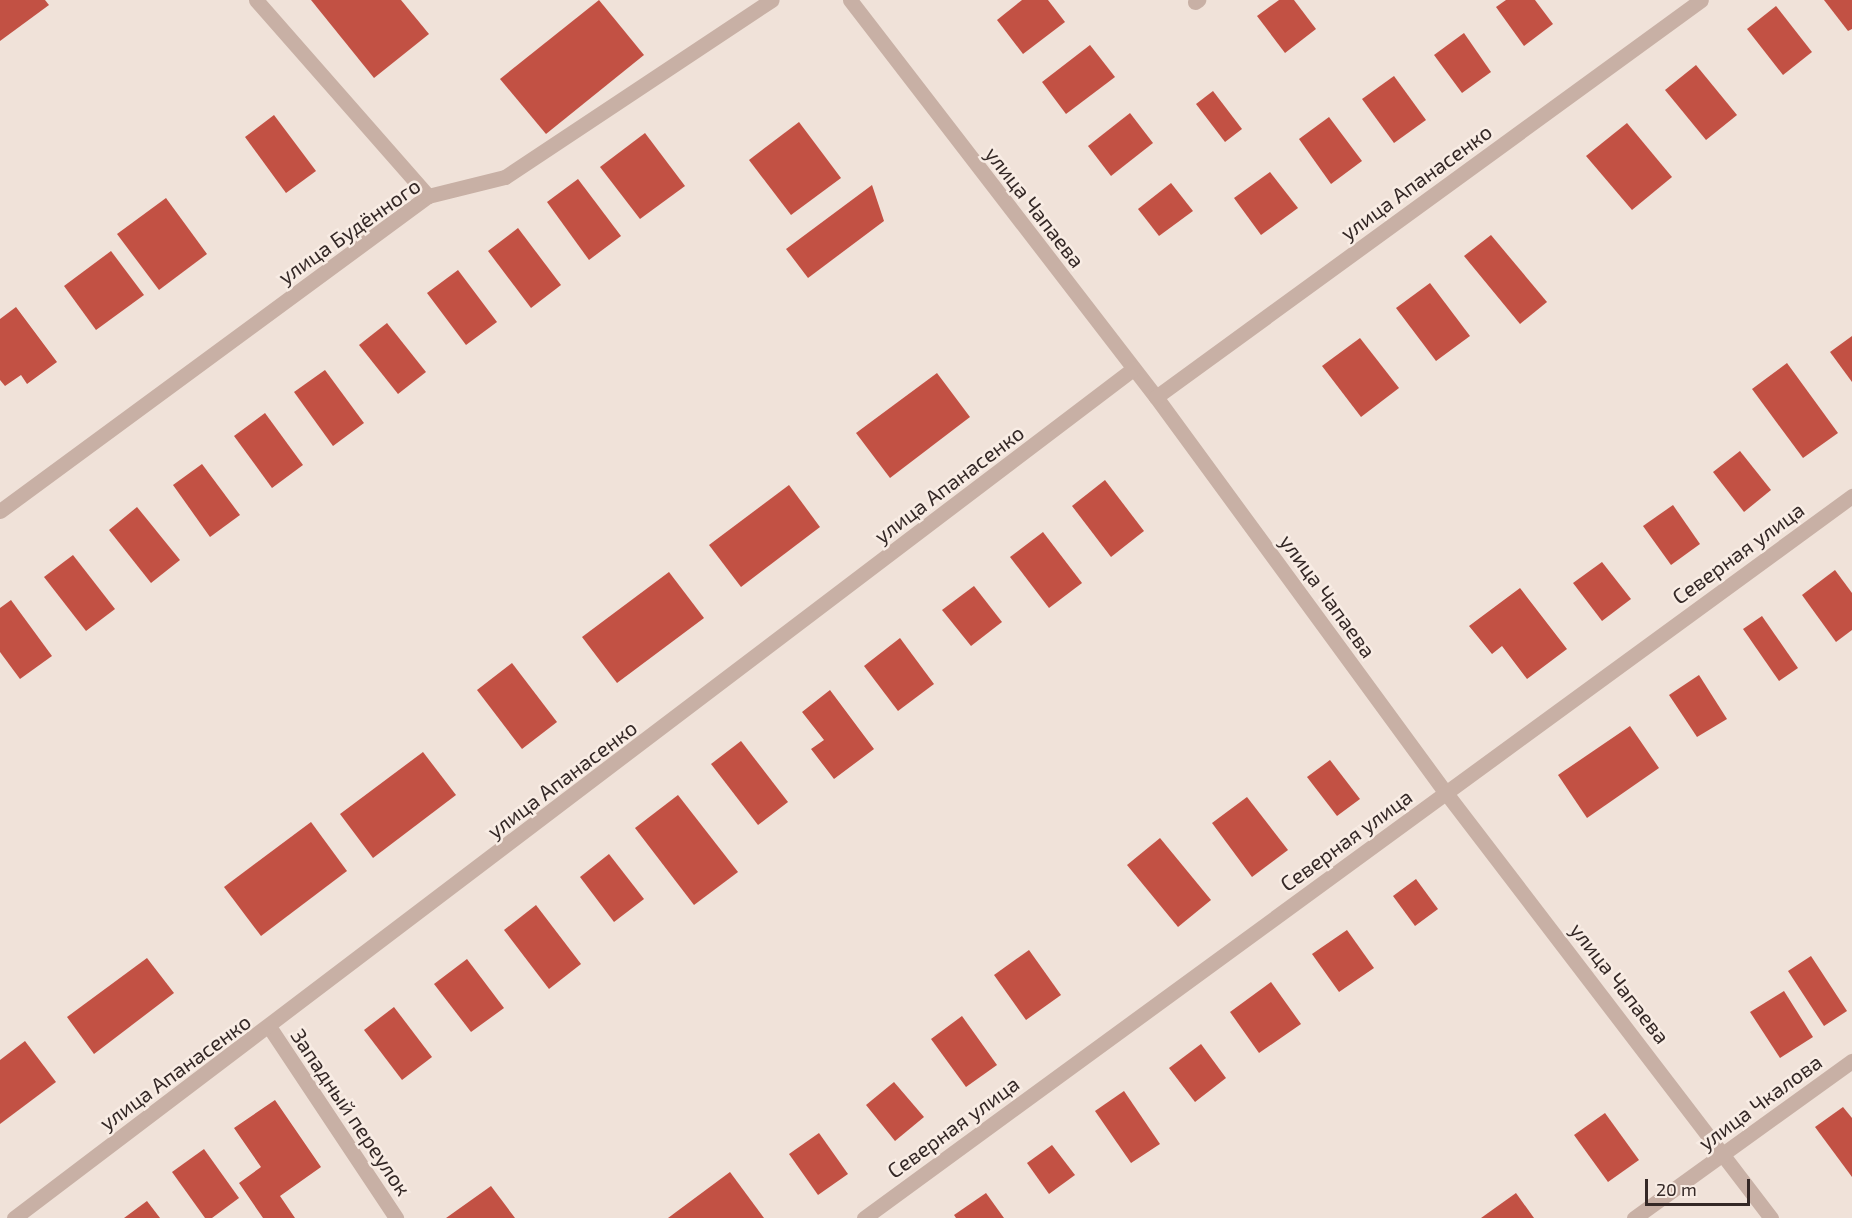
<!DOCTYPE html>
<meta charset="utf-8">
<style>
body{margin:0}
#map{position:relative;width:1852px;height:1218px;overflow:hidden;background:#f0e2d9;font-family:"Exo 2",sans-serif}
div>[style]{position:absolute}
.building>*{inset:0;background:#c25144}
.minor>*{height:15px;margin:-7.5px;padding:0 7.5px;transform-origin:7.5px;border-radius:7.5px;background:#c8b0a5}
span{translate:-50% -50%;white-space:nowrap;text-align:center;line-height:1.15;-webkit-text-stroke:5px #f8ece4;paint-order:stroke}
.street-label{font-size:21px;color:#342826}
.scale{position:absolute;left:1645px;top:1179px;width:105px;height:27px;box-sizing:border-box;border:3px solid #342826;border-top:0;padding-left:8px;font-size:18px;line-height:21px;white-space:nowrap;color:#342826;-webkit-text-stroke:4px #f8ece4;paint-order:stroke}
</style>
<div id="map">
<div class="building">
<i style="clip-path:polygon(0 0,45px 0,49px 5px,0 41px)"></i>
<i style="clip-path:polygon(311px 0,401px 0,429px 34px,374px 78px)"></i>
<i style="clip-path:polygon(599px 0,644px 55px,546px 134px,500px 79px)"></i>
<i style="clip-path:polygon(1022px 0,1048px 0,1065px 22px,1023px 54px,997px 20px)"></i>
<i style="clip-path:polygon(1279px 0,1294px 0,1316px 29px,1285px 53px,1257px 16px)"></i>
<i style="clip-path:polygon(1506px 0,1535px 0,1553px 24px,1524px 46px,1496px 7px)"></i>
<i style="clip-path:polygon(1824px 0,1852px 0,1852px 29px,1848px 31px)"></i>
<i style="clip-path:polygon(1776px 6px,1812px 52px,1783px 75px,1747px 29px)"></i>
<i style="clip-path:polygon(1464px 33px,1491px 72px,1462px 93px,1434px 55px)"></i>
<i style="clip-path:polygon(1090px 45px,1115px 77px,1066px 114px,1042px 82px)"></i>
<i style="clip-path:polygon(1696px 65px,1737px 115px,1706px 140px,1665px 90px)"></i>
<i style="clip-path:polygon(1394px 76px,1426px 120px,1394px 143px,1362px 99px)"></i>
<i style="clip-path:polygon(1213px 91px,1242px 129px,1225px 142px,1196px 104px)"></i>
<i style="clip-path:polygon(1130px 113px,1153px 143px,1111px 176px,1088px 146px)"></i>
<i style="clip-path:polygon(274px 115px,316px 171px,286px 193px,245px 137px)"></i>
<i style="clip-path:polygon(1329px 117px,1362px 161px,1331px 184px,1299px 139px)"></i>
<i style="clip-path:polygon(799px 122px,841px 178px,791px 215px,749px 160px)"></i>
<i style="clip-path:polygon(1627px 123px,1672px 177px,1632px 210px,1586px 156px)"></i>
<i style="clip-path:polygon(645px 133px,685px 186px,640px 219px,600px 167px)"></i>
<i style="clip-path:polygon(1270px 172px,1298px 208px,1261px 235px,1234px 198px)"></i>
<i style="clip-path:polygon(578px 179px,621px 236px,589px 260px,547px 202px)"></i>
<i style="clip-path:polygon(1171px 183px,1193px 211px,1159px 236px,1138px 209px)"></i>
<i style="clip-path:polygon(872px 185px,884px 221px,808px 278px,786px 249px)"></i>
<i style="clip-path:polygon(166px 198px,207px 254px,159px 290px,117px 234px)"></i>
<i style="clip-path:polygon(518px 228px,561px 285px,531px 308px,488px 251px)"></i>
<i style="clip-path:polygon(1491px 235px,1547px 302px,1520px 324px,1464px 256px)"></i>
<i style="clip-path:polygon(111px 251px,144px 295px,96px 330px,64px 286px)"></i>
<i style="clip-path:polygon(458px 270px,497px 322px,466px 345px,427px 293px)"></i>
<i style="clip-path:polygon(1430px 283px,1470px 336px,1436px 361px,1396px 308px)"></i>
<i style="clip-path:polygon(16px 307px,57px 362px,27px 384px,21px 375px,5px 386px,0 380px,0 319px)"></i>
<i style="clip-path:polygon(387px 323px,426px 372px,398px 394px,359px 345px)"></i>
<i style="clip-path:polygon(1852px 336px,1852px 382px,1830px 352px)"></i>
<i style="clip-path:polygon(1360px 338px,1399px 388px,1361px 417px,1322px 366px)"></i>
<i style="clip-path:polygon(1787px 363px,1838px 433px,1803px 458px,1752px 389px)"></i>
<i style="clip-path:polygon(325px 370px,364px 423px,333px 446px,294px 392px)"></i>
<i style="clip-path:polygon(937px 373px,970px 417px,890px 478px,856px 433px)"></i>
<i style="clip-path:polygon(265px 413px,303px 465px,272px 488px,234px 436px)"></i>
<i style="clip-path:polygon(1740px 451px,1771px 490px,1744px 512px,1713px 472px)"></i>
<i style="clip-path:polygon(202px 464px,240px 515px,210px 537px,173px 485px)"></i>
<i style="clip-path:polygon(1105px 480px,1144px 531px,1111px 557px,1072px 506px)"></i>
<i style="clip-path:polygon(789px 485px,820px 527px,741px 587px,709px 545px)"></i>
<i style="clip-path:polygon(1673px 505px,1700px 544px,1671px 565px,1643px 526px)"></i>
<i style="clip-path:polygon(137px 507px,180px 560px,151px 583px,109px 530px)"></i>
<i style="clip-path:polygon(1043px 532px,1082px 583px,1049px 608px,1010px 557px)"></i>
<i style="clip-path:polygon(73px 555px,115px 609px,86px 631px,44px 577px)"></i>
<i style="clip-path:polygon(1602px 562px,1631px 599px,1602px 621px,1573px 583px)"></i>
<i style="clip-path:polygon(1835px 570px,1852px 593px,1852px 630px,1836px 642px,1802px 595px)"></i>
<i style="clip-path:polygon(669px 572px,704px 618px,617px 683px,582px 637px)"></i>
<i style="clip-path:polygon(974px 586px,1002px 622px,971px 646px,942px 610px)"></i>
<i style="clip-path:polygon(1520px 588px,1567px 649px,1527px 679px,1502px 646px,1492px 654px,1469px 626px)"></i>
<i style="clip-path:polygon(11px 600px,52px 656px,20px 679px,0 652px,0 608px)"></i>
<i style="clip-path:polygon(1762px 616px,1798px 668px,1779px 681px,1743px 629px)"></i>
<i style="clip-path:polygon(900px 638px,934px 684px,898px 711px,864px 666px)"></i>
<i style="clip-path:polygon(512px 663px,557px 722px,522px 749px,477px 690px)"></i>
<i style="clip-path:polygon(1699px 675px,1727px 719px,1697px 737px,1669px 695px)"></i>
<i style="clip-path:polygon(830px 690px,874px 749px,834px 779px,811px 749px,824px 740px,802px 712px)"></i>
<i style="clip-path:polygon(1630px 726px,1659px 768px,1587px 818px,1558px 775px)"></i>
<i style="clip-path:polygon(741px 741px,788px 802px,758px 825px,711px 764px)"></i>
<i style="clip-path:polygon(423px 752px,456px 795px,373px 858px,340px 814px)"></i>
<i style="clip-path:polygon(1330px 760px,1360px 799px,1337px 816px,1307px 777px)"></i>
<i style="clip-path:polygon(678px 795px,738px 872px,694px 905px,635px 828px)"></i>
<i style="clip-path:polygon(1247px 797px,1288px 850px,1252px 877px,1212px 823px)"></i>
<i style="clip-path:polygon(311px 822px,347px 871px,261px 936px,224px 887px)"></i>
<i style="clip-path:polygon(1160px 838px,1211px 900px,1178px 927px,1127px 865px)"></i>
<i style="clip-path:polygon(609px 854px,644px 899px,614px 922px,580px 877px)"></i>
<i style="clip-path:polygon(1416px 879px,1438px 909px,1415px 926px,1393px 896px)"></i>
<i style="clip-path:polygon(536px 905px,581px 964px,549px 989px,504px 930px)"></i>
<i style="clip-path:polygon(1347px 930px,1374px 968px,1339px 992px,1312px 954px)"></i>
<i style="clip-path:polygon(1029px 950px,1061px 995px,1026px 1020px,994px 975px)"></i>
<i style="clip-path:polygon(1811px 956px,1847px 1011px,1824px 1026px,1788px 971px)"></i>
<i style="clip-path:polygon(147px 958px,174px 993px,94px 1054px,67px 1017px)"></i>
<i style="clip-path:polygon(467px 959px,504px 1008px,471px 1032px,434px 984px)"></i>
<i style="clip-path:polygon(1271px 982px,1301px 1024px,1259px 1053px,1230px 1012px)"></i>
<i style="clip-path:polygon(1784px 991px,1813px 1037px,1780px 1058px,1750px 1012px)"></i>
<i style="clip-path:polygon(394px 1007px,432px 1057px,402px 1080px,364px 1030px)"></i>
<i style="clip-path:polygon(962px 1016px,997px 1065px,966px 1087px,931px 1039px)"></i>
<i style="clip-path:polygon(25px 1041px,56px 1082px,0 1124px,0 1060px)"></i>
<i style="clip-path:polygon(1201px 1044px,1226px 1078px,1195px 1102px,1169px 1068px)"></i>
<i style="clip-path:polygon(894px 1082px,924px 1117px,895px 1141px,866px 1105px)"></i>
<i style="clip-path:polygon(1124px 1091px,1160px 1144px,1131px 1163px,1095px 1111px)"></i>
<i style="clip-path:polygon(275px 1100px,321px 1167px,280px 1196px,295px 1218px,263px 1218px,239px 1183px,261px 1167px,234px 1128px)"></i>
<i style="clip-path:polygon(1843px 1107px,1852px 1118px,1852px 1177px,1815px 1127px)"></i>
<i style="clip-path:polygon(1605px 1113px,1639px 1160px,1608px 1182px,1574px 1135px)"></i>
<i style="clip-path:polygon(819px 1133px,848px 1174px,818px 1195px,789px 1154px)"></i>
<i style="clip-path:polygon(1052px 1145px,1075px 1175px,1049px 1194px,1027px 1163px)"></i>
<i style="clip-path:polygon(204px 1149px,239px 1198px,212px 1218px,205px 1218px,172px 1172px)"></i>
<i style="clip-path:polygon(730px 1172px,764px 1218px,668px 1218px)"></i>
<i style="clip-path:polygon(491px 1186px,515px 1218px,446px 1218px)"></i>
<i style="clip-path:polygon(986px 1193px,1004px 1218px,956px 1218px,954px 1215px)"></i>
<i style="clip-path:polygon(1516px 1193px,1534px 1218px,1481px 1218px)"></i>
<i style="clip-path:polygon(147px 1201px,160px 1218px,124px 1218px)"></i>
</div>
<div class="minor">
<i style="left:256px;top:0;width:261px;rotate:48.7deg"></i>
<i style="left:850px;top:0;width:501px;rotate:52.38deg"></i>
<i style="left:1156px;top:397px;width:491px;rotate:53.8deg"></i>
<i style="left:1446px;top:793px;width:535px;rotate:52.59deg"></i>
<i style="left:1195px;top:2px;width:4px;rotate:-34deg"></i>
<i style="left:1156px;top:397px;width:674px;rotate:-36.07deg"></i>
<i style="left:0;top:511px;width:531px;rotate:-36.35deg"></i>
<i style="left:428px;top:196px;width:79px;rotate:-13.9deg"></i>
<i style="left:505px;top:177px;width:320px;rotate:-33.6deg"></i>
<i style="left:270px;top:1028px;width:228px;rotate:56.4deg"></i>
<i style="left:14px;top:1218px;width:1405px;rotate:-37.19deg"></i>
<i style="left:864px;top:1218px;width:1224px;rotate:-36.16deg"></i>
<i style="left:1634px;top:1218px;width:269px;rotate:-35.8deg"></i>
</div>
<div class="street-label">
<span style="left:1416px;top:182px;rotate:-36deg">улица Апанасенко</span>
<span style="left:1035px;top:207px;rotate:52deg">улица Чапаева</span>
<span style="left:349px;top:231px;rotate:-35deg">улица Будённого</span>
<span style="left:949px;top:484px;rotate:-37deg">улица Апанасенко</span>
<span style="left:1738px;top:553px;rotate:-36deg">Северная улица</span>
<span style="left:1328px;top:596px;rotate:54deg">улица Чапаева</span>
<span style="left:562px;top:779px;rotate:-37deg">улица Апанасенко</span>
<span style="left:1346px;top:840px;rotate:-36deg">Северная улица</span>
<span style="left:1620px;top:983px;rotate:52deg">улица Чапаева</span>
<span style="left:175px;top:1072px;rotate:-36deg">улица Апанасенко</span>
<span style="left:1760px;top:1102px;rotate:-36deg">улица Чкалова</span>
<span style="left:351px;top:1112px;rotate:56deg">Западный переулок</span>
<span style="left:953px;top:1127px;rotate:-36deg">Северная улица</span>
</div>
<div class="scale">20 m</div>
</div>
